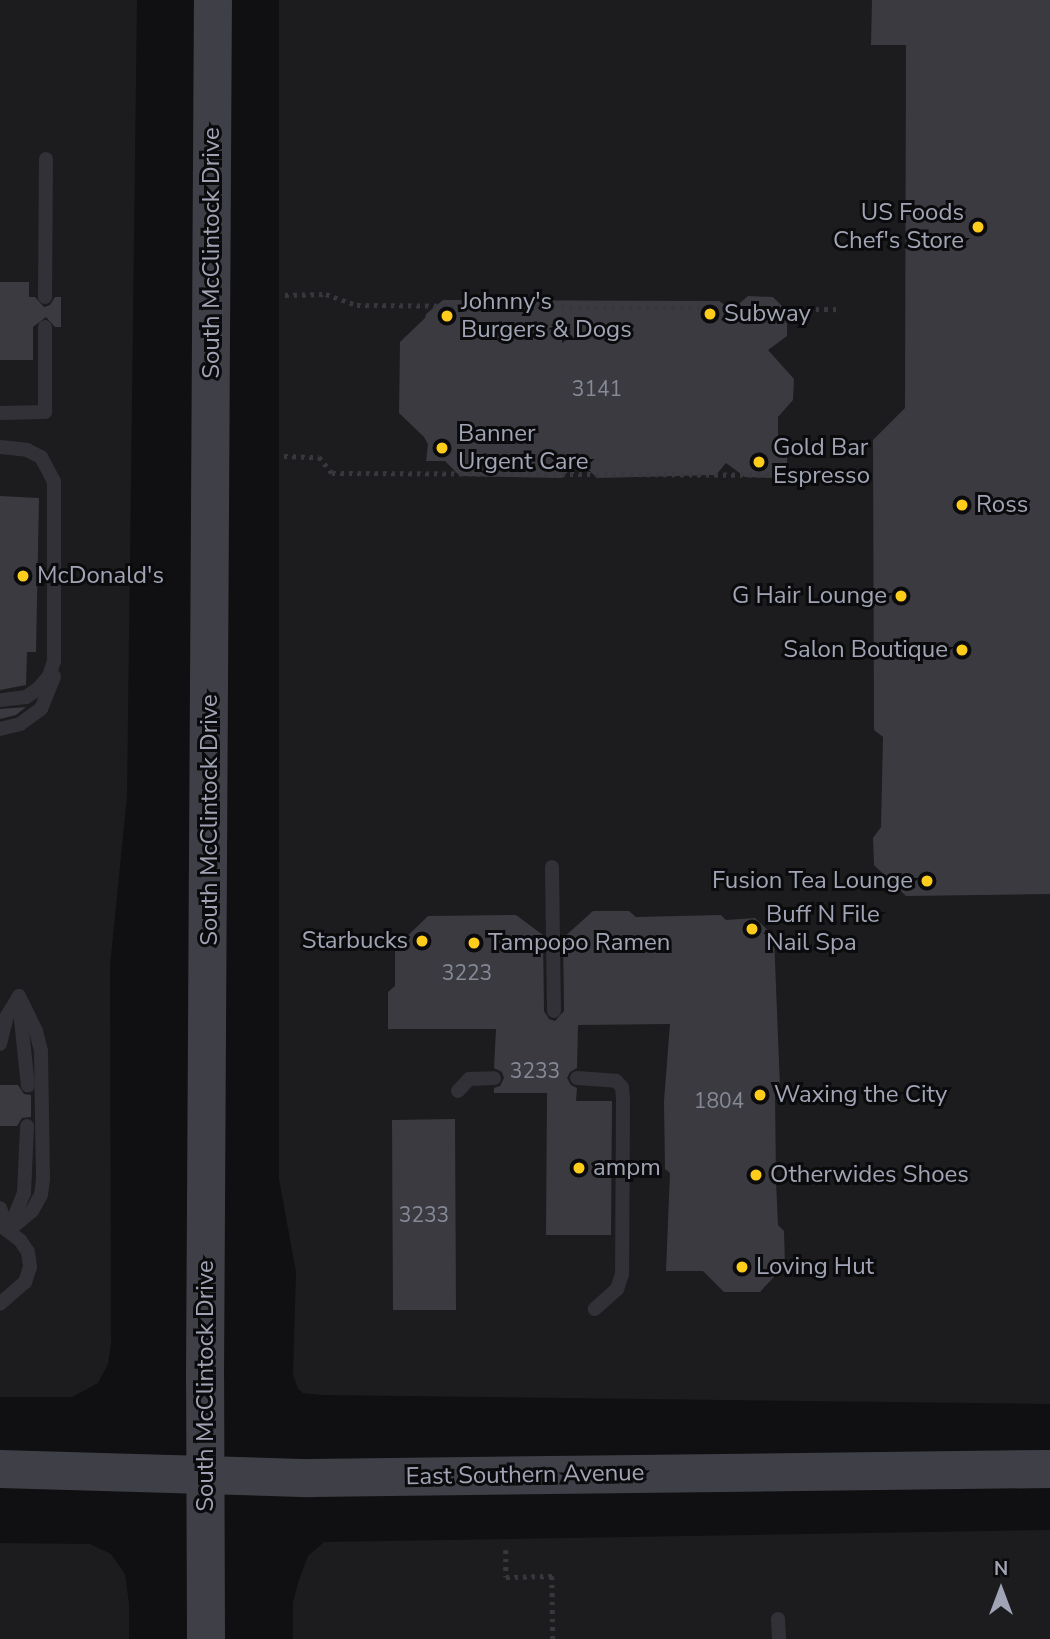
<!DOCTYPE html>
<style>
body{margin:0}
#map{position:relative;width:1050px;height:1639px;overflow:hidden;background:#101012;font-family:"Nunito Sans",sans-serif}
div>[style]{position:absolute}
.built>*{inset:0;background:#1c1c1f}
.building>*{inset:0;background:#3a3a40}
.path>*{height:4.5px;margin-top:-2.25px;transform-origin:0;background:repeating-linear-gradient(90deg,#37383e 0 3.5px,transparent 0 8.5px)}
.service>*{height:14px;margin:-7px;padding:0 7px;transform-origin:7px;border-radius:7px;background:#313137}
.secondary>*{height:38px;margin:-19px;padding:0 19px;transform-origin:19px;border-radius:19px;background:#3f4047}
.dots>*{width:19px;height:19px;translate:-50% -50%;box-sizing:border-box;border:4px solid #0b0b0d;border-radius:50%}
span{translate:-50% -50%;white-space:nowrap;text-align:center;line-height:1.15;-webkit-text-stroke:6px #0b0b0d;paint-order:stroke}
.number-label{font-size:21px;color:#868a97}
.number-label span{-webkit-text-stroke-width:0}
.poi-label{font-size:24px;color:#a0a4b4}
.right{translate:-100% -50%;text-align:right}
.left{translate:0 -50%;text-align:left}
.street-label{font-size:24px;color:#a0a4b4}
.north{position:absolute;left:966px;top:1555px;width:70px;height:70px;-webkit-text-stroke:5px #0b0b0d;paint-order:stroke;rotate:0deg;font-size:19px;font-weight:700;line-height:28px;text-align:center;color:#a0a4b4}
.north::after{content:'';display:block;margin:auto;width:24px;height:32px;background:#a0a4b4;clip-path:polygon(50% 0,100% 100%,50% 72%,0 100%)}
</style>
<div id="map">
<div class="built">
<i style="clip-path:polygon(0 0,137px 0,127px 796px,110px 966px,111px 1344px,108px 1364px,98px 1383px,72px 1397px,0 1397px)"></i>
<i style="clip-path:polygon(279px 0,1050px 0,1050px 1404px,322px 1395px,303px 1393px,298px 1389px,293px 1375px,296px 1272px,279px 1179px)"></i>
<i style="clip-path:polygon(1050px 1530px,1050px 1639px,293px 1639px,293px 1602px,299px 1580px,308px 1556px,324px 1542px)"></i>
<i style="clip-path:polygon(0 1543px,90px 1544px,111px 1554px,125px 1574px,129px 1604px,129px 1639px,0 1639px)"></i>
</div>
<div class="building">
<i style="clip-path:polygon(872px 0,1050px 0,1050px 894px,906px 896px,874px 865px,873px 838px,881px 827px,883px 737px,874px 730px,873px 440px,905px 408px,906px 45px,871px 45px)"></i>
<i style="clip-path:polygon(0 282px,29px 282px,29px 297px,35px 297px,44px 307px,50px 305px,55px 297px,61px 297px,61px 327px,55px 327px,46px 317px,33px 327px,33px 360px,0 360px)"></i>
<i style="clip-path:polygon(748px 296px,773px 297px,787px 311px,787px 336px,768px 350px,794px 379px,793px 400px,778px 417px,778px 441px,787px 449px,787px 469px,775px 478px,745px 477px,726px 463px,716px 475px,597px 478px,579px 460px,562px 478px,460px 476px,445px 461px,426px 461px,428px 444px,424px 437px,399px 413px,400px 342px,425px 318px,426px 314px,443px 300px,719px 301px,732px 310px)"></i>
<i style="clip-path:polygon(0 496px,39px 498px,36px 652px,27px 652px,26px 685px,0 690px)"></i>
<i style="clip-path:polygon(26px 707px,16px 715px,0 719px,0 709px)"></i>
<i style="clip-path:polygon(593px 911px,629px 911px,636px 917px,721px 915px,726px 920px,755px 918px,774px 936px,780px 1087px,775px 1092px,776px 1181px,778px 1225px,784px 1231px,785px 1265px,760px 1292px,724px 1292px,703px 1271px,666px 1271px,670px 1173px,665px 1169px,664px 1101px,670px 1024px,578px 1025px,577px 1068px,570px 1072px,567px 1078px,571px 1085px,577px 1088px,576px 1101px,612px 1101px,611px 1235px,546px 1235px,547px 1093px,494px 1093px,494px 1088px,500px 1086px,504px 1078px,502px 1072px,494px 1068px,496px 1029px,388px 1029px,388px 992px,395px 986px,395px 948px,428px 916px,516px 915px,543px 935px,544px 1011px,549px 1019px,555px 1021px,564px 1011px,563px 938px)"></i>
<i style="clip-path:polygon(0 1085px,18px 1085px,24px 1094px,31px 1095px,31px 1117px,22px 1118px,17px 1126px,0 1126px)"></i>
<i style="clip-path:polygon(455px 1119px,456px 1310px,393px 1310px,392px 1120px)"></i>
</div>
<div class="path">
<i style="left:285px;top:295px;width:41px;rotate:-1.4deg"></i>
<i style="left:326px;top:294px;width:33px;rotate:20deg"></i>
<i style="left:357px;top:305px;width:484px;rotate:0.5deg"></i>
<i style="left:284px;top:456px;width:35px;rotate:2deg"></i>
<i style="left:319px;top:457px;width:21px;rotate:51deg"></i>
<i style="left:332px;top:473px;width:510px;rotate:0.22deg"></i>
<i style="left:506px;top:1550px;width:27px;rotate:90deg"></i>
<i style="left:506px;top:1577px;width:46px;rotate:-1.2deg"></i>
<i style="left:552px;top:1576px;width:63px;rotate:89.1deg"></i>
</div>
<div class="service">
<i style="left:45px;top:297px;width:138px;rotate:-89.6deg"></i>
<i style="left:0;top:413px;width:45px;rotate:-1.3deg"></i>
<i style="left:45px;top:412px;width:85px;rotate:-90deg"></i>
<i style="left:0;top:447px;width:27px;rotate:6deg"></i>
<i style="left:27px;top:450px;width:16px;rotate:27deg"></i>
<i style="left:41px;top:457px;width:27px;rotate:62deg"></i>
<i style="left:54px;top:481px;width:180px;rotate:90deg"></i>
<i style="left:54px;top:661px;width:16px;rotate:108deg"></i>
<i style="left:49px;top:676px;width:16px;rotate:130deg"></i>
<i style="left:39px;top:688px;width:16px;rotate:145deg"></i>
<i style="left:26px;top:697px;width:26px;rotate:173deg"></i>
<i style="left:0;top:729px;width:21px;rotate:-14deg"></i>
<i style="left:20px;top:724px;width:26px;rotate:-36deg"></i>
<i style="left:41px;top:709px;width:35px;rotate:-68deg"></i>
<i style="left:552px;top:867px;width:144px;rotate:89.2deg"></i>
<i style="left:19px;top:1001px;width:85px;rotate:84deg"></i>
<i style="left:0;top:1044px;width:29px;rotate:-76deg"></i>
<i style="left:7px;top:1016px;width:23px;rotate:-59deg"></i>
<i style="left:577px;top:1078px;width:39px;rotate:4deg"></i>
<i style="left:616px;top:1081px;width:8px;rotate:45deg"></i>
<i style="left:622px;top:1087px;width:11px;rotate:85deg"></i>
<i style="left:623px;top:1098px;width:176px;rotate:90.3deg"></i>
<i style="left:622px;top:1274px;width:16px;rotate:108deg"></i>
<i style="left:617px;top:1289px;width:30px;rotate:138deg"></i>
<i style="left:458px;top:1091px;width:16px;rotate:-47deg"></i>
<i style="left:469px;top:1079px;width:25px;rotate:-2deg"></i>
<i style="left:0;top:1208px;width:24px;rotate:71deg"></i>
<i style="left:0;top:1225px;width:25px;rotate:37deg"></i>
<i style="left:20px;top:1240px;width:14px;rotate:56deg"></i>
<i style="left:28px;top:1252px;width:15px;rotate:82deg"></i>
<i style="left:30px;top:1267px;width:16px;rotate:108deg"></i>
<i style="left:25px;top:1282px;width:33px;rotate:139deg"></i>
<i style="left:9px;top:1230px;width:40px;rotate:-68deg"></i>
<i style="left:24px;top:1193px;width:67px;rotate:-87.4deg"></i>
<i style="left:8px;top:1231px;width:31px;rotate:-40deg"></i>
<i style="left:32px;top:1211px;width:18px;rotate:-61deg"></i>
<i style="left:41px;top:1195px;width:16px;rotate:-83deg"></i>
<i style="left:43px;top:1179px;width:128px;rotate:-90.9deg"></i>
<i style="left:41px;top:1051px;width:21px;rotate:-104deg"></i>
<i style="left:36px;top:1031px;width:39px;rotate:-116deg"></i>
<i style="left:778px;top:1619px;width:20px;rotate:87deg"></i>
</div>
<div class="secondary">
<i style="left:0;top:1469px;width:310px;rotate:1.7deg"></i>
<i style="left:310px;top:1478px;width:740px;rotate:-0.7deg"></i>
<i style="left:206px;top:1639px;width:260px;rotate:-90.2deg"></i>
<i style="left:205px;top:1379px;width:1379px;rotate:-89.67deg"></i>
</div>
<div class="dots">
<i style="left:978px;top:227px;background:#fecd1c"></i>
<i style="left:710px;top:314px;background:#fecd1c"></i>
<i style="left:447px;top:316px;background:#fecd1c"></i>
<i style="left:442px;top:448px;background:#fecd1c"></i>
<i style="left:759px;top:462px;background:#fecd1c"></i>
<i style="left:962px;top:505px;background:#fecd1c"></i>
<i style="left:23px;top:576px;background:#fecd1c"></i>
<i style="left:901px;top:596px;background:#fecd1c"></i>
<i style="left:962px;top:650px;background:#fecd1c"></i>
<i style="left:927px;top:881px;background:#fecd1c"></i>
<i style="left:752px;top:929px;background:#fecd1c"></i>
<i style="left:422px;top:941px;background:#fecd1c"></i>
<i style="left:474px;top:943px;background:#fecd1c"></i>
<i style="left:760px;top:1095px;background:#fecd1c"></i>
<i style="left:579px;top:1168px;background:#fecd1c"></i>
<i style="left:756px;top:1175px;background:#fecd1c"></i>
<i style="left:742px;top:1267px;background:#fecd1c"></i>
</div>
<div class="number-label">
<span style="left:597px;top:389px">3141</span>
<span style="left:467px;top:973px">3223</span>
<span style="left:535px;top:1071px">3233</span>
<span style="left:719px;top:1101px">1804</span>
<span style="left:424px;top:1215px">3233</span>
</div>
<div class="poi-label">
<span class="right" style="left:964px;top:227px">US Foods<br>Chef's Store</span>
<span class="left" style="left:461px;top:316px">Johnny's<br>Burgers &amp; Dogs</span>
<span class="left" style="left:724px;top:314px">Subway</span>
<span class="left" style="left:458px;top:448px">Banner<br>Urgent Care</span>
<span class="left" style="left:773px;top:462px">Gold Bar<br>Espresso</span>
<span class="left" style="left:976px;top:505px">Ross</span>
<span class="left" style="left:37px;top:576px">McDonald's</span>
<span class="right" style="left:887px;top:596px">G Hair Lounge</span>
<span class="right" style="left:948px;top:650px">Salon Boutique</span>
<span class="right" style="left:913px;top:881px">Fusion Tea Lounge</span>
<span class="left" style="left:766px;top:929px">Buff N File<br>Nail Spa</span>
<span class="right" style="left:408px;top:941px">Starbucks</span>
<span class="left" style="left:488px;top:943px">Tampopo Ramen</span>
<span class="left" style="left:774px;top:1095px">Waxing the City</span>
<span class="left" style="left:593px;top:1168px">ampm</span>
<span class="left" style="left:770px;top:1175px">Otherwides Shoes</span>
<span class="left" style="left:756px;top:1267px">Loving Hut</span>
</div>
<div class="street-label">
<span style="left:212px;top:253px;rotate:-90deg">South McClintock Drive</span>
<span style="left:210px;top:820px;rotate:-90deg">South McClintock Drive</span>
<span style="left:206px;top:1386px;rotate:-90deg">South McClintock Drive</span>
<span style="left:525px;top:1475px;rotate:-1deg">East Southern Avenue</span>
</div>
<div class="north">N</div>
</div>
